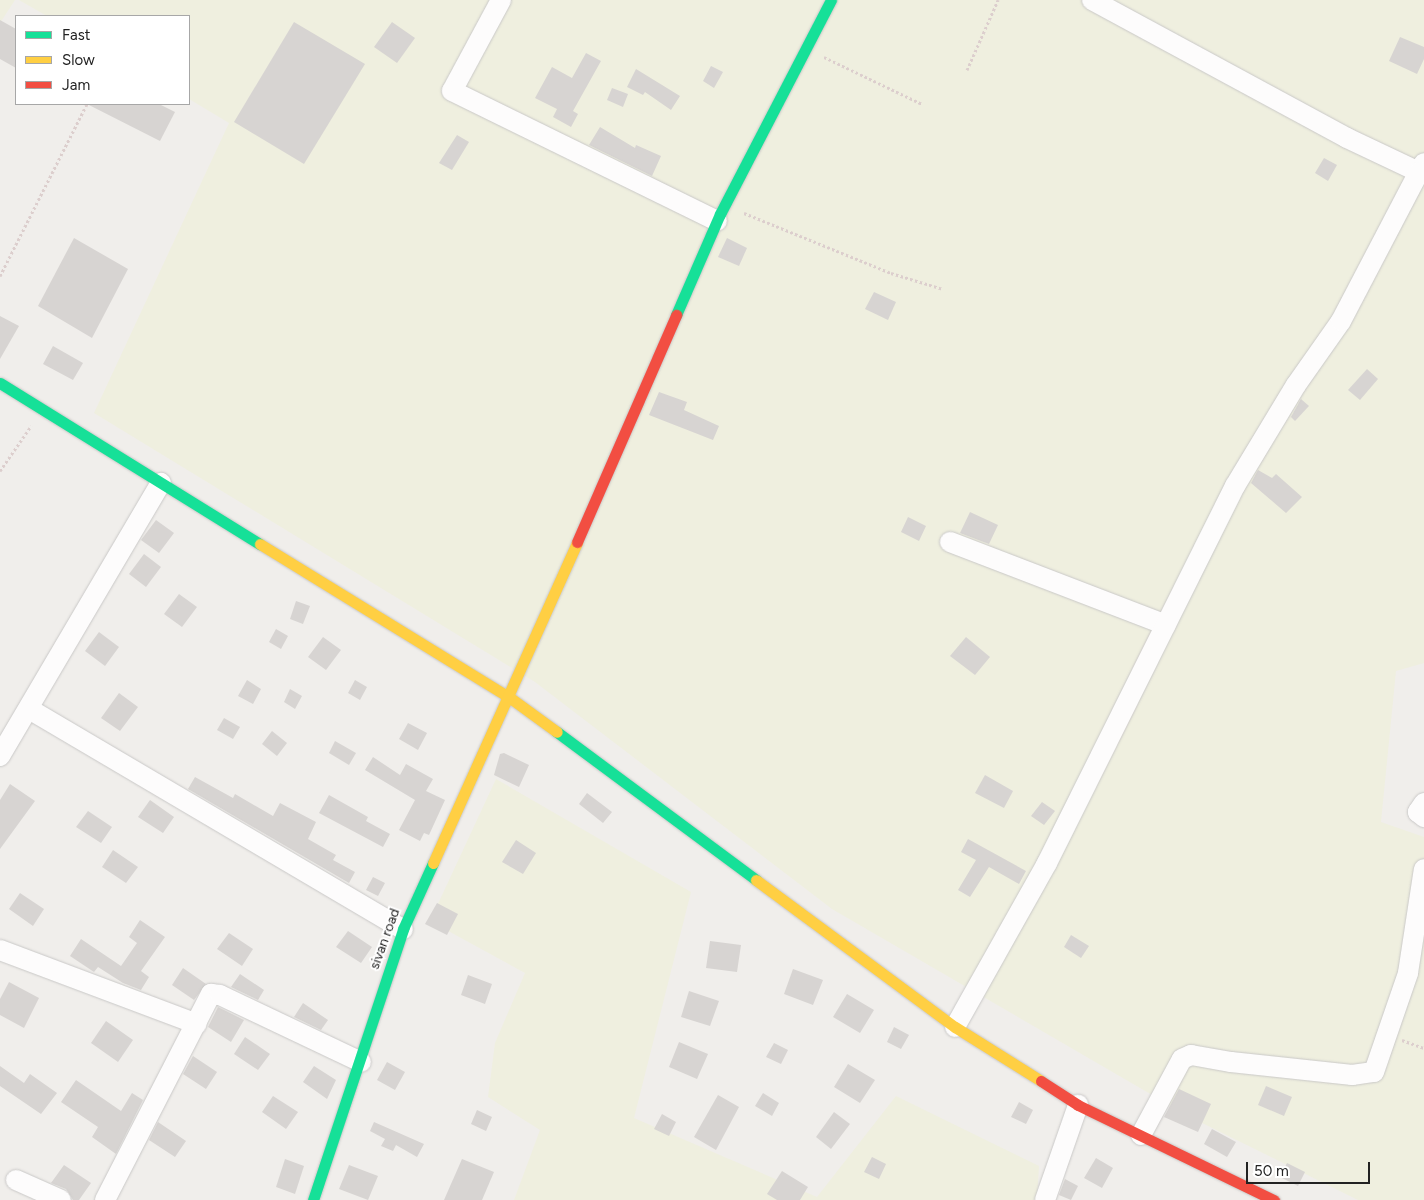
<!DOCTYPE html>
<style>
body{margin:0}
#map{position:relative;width:1424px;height:1200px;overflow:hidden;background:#f0eeeb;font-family:Figtree,sans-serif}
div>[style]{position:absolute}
.farmland>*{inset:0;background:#efefdf}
.building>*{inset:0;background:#d7d4d2}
.path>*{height:3px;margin-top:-1.5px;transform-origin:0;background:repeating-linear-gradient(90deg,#dccecd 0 2.5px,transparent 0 5px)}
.roads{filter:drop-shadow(0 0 1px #c9c8c7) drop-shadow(0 0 1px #c9c8c7)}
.street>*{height:20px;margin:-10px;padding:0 10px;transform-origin:10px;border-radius:10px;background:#fdfcfc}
.fast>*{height:11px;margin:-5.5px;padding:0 5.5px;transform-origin:5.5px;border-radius:5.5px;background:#16e098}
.slow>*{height:11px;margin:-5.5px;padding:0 5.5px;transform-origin:5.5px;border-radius:5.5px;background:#ffcf43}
.jam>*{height:11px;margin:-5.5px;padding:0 5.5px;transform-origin:5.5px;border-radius:5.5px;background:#f24e42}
span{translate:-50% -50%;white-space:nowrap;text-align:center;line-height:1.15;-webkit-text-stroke:4px #fff;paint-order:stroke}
.street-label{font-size:14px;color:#222}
.legend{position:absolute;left:15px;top:15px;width:175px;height:90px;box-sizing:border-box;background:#fff;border:1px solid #a7a7a7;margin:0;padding:6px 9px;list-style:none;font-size:15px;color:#222}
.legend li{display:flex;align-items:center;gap:10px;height:25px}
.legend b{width:25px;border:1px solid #a7a7a7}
.scale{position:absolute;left:1246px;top:1162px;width:124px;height:22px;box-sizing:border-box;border:2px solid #222;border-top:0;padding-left:6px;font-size:15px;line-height:18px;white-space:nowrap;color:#222;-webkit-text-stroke:4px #fff;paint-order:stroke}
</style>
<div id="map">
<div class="farmland">
<i style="clip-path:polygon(0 0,15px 0,0 23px)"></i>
<i style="clip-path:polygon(19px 0,1424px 0,1424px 663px,1396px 671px,1381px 822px,1424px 837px,1424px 1200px,1358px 1200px,1190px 1117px,832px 909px,535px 682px,94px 413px,229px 123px,189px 99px,189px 16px,47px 16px)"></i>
<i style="clip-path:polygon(496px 779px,691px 892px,634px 1118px,817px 1197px,896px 1096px,1039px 1166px,1037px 1200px,514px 1200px,540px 1130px,488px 1097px,495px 1043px,525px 973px,430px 921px)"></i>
</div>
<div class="building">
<i style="clip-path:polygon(0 20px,16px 29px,16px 68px,0 59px)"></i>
<i style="clip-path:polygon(294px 22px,365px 64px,304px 164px,234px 122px)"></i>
<i style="clip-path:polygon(392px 22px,415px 38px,397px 63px,374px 47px)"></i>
<i style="clip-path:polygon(1400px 37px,1424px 47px,1424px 59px,1417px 74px,1389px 61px)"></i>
<i style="clip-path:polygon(586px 53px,601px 61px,573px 111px,578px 114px,571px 127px,553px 117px,557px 109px,535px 98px,552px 67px,572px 78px)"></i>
<i style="clip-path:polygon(711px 66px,723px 72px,714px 88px,703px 81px)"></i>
<i style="clip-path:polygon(636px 69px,680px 96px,671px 110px,645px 92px,643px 95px,627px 87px)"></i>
<i style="clip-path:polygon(612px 88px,628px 94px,623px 107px,607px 100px)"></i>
<i style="clip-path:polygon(87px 104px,159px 104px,175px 112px,160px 141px)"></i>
<i style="clip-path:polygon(600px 127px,635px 148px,636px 145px,661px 156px,652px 176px,589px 145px)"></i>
<i style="clip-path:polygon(457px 135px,469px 142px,452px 170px,439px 163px)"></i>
<i style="clip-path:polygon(1324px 158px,1337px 165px,1328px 181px,1315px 173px)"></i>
<i style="clip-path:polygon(74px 238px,128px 269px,92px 338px,38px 306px)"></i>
<i style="clip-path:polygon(727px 238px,747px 248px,739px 266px,718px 257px)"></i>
<i style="clip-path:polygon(874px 292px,896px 302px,888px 320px,865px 309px)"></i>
<i style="clip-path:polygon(0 316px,19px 326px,0 359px)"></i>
<i style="clip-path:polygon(53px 346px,83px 363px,73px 380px,43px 364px)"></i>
<i style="clip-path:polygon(1367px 369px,1378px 379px,1360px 400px,1348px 390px)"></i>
<i style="clip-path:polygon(659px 392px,687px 402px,684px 410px,719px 426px,713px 440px,649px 415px)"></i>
<i style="clip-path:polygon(1301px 399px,1309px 406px,1295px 421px,1291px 417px)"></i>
<i style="clip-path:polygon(1258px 470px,1272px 478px,1276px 474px,1302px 497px,1286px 513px,1251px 483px)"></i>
<i style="clip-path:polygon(970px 512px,998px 525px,989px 544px,960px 533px)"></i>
<i style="clip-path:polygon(908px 517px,926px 526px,919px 541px,901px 532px)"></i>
<i style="clip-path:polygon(156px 520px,174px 533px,159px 553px,141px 540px)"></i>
<i style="clip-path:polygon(144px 554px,161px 567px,146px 587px,129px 574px)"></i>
<i style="clip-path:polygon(179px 594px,197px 607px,182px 627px,164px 614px)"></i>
<i style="clip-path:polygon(296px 601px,310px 606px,303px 624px,290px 619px)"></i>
<i style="clip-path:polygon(276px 629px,288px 636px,281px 649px,269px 642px)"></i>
<i style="clip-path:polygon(99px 632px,119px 647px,105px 666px,85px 651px)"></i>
<i style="clip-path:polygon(323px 637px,341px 650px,326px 670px,308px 657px)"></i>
<i style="clip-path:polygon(966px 637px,990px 657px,975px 675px,950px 656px)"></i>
<i style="clip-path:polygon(247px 680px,261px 689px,253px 704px,238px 696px)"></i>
<i style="clip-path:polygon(355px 680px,367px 687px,360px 700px,348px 693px)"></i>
<i style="clip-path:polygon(290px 689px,302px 696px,295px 709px,284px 702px)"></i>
<i style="clip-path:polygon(119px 693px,138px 707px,120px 731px,101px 718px)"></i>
<i style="clip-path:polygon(224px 718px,240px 727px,233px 739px,217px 730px)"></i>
<i style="clip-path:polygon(408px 723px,427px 733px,418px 750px,399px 739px)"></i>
<i style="clip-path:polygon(272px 731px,287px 743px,277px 756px,262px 744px)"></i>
<i style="clip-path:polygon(335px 741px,356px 753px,349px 765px,329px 753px)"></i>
<i style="clip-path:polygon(504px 753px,529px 765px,519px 787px,494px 775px,500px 754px)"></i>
<i style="clip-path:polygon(373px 757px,400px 775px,406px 764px,433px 779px,426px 791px,445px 800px,429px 835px,424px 833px,420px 841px,399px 830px,415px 800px,365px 770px)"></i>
<i style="clip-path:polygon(985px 775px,1013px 791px,1004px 808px,975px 793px)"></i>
<i style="clip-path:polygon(195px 777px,233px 798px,235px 794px,273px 816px,280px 803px,316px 822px,308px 839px,336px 855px,333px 860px,355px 872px,349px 883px,188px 789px)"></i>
<i style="clip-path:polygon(10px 784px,35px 801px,0 849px,0 800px)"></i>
<i style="clip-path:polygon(587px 793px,612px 812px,603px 823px,579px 804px)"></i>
<i style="clip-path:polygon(329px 795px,368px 817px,366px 821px,390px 834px,383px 847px,319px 813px)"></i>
<i style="clip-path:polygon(150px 800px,174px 817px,163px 833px,138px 817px)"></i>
<i style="clip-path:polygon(1042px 802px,1055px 811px,1044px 825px,1031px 816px)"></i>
<i style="clip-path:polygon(88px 811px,112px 827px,101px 843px,76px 827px)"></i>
<i style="clip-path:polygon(968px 839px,1026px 871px,1019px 884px,989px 867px,970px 897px,958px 890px,976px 860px,961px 852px)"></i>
<i style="clip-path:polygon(516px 840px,536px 853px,523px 874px,502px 862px)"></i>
<i style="clip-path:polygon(113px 850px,138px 867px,126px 883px,102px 867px)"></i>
<i style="clip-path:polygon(373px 877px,385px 883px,378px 896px,366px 890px)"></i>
<i style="clip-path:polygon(20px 893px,44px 909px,33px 926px,9px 909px)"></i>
<i style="clip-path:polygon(437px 903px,458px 914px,447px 935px,425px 924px)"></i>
<i style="clip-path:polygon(140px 920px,165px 937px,141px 971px,149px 977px,141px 990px,123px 983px,98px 967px,94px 972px,70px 956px,81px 939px,121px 966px,137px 943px,129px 937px)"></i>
<i style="clip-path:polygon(348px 931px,372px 947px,361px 963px,336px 947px)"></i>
<i style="clip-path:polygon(229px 933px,253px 949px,242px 966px,217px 949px)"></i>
<i style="clip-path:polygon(1071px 935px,1089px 946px,1081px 958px,1064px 947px)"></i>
<i style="clip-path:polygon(710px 941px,741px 945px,737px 972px,706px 968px)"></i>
<i style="clip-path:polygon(183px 968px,206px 984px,194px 1000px,172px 985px)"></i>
<i style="clip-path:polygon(793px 969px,823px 980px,813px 1005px,784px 994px)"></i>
<i style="clip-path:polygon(240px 974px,264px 990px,258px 1000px,231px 987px)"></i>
<i style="clip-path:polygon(468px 975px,492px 984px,485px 1004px,461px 995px)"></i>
<i style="clip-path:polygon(9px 982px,39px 998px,24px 1028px,0 1015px,0 999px)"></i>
<i style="clip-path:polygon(689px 991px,719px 1001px,710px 1026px,681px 1017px)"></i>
<i style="clip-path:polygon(847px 994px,874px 1010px,860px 1033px,833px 1017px)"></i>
<i style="clip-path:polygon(303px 1003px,328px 1020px,321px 1030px,294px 1017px)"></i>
<i style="clip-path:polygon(218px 1007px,244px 1020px,231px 1042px,208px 1027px)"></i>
<i style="clip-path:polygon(106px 1021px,133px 1040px,118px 1062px,91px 1043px)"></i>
<i style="clip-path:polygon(894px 1027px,909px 1035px,901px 1049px,887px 1042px)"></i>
<i style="clip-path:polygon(245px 1037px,270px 1054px,258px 1070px,234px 1054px)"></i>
<i style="clip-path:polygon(679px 1042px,708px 1054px,697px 1079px,669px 1067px)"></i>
<i style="clip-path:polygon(774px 1043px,788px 1050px,781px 1064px,766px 1057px)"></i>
<i style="clip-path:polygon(193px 1056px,217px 1072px,206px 1089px,183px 1074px)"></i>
<i style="clip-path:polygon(387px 1062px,405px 1072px,395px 1090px,377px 1080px)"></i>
<i style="clip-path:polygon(848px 1064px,875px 1080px,860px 1103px,834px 1087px)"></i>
<i style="clip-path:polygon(0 1066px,24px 1083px,30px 1074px,57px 1093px,41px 1114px,0 1086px)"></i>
<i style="clip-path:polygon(314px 1066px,336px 1080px,327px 1099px,303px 1082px)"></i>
<i style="clip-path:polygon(76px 1080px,121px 1111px,132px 1093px,143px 1100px,116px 1154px,92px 1137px,98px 1127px,61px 1102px)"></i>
<i style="clip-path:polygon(1266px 1086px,1292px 1097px,1284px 1116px,1258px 1105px)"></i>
<i style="clip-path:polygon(1179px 1089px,1211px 1104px,1198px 1132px,1164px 1117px)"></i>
<i style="clip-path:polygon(763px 1093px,779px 1103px,772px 1116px,755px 1106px)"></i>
<i style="clip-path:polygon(718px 1095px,739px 1107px,716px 1150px,694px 1137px)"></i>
<i style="clip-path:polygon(273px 1096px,298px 1112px,286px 1129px,262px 1112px)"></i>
<i style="clip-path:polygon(1019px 1102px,1033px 1110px,1026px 1124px,1011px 1117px)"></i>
<i style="clip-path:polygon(477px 1110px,492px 1117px,486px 1131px,471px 1124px)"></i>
<i style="clip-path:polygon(834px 1112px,850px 1124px,831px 1149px,816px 1137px)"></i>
<i style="clip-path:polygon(662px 1114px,676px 1122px,669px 1136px,654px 1129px)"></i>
<i style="clip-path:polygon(158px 1122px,186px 1141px,175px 1157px,149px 1140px)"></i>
<i style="clip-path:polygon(374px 1122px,424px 1144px,417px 1157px,396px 1145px,393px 1151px,381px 1146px,385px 1139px,370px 1131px)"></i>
<i style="clip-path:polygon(1212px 1129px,1236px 1142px,1227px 1157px,1204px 1144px)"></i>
<i style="clip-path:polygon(872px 1157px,886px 1164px,879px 1179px,864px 1172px)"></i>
<i style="clip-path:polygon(1096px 1158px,1113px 1168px,1102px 1188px,1084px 1178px)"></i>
<i style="clip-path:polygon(285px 1159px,304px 1166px,295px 1194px,276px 1187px)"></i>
<i style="clip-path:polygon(462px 1159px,494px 1172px,482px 1200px,444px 1200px)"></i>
<i style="clip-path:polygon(1287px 1163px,1305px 1172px,1298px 1186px,1280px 1177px)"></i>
<i style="clip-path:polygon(64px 1165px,91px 1183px,79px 1200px,73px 1200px,66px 1189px,51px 1183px)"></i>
<i style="clip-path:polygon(349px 1165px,378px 1176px,368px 1200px,339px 1189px)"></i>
<i style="clip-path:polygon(782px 1171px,808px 1187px,800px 1200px,777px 1200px,767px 1194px)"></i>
<i style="clip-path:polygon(1065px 1179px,1078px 1186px,1071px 1200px,1059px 1195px)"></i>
</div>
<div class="path">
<i style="left:824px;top:57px;width:109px;rotate:25.6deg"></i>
<i style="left:967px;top:70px;width:77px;rotate:-66.1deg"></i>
<i style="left:744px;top:213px;width:159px;rotate:22.2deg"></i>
<i style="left:891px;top:273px;width:54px;rotate:17.1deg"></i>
<i style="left:0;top:276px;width:193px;rotate:-63.2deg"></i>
<i style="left:0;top:471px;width:55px;rotate:-55.4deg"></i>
<i style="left:1402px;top:1040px;width:23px;rotate:20deg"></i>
</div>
<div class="roads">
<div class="street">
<i style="left:501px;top:0;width:103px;rotate:118.3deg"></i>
<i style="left:452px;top:91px;width:295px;rotate:26.1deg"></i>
<i style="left:1092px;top:0;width:290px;rotate:28.4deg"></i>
<i style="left:1347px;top:138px;width:80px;rotate:25.3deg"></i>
<i style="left:1419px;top:172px;width:10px;rotate:-61deg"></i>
<i style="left:950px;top:542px;width:231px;rotate:21deg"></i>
<i style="left:29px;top:709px;width:434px;rotate:30.5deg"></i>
<i style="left:0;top:756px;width:317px;rotate:-59.5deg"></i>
<i style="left:1424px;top:803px;width:11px;rotate:124deg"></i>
<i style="left:1418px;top:812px;width:8px;rotate:40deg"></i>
<i style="left:0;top:950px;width:210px;rotate:20.6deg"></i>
<i style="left:955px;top:1027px;width:188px;rotate:-60.7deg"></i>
<i style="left:1047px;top:863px;width:421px;rotate:-63.5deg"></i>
<i style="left:1235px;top:486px;width:118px;rotate:-58.9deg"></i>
<i style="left:1296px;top:385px;width:78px;rotate:-54.9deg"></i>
<i style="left:1341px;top:321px;width:168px;rotate:-62.4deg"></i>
<i style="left:1141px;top:1135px;width:86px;rotate:-61.7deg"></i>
<i style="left:1182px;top:1059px;width:10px;rotate:-24deg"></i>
<i style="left:1191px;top:1055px;width:41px;rotate:9.9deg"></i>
<i style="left:1231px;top:1062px;width:122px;rotate:6.1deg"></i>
<i style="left:1352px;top:1075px;width:22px;rotate:-8deg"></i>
<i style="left:1374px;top:1072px;width:105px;rotate:-71deg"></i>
<i style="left:1408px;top:973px;width:105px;rotate:-81.3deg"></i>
<i style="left:16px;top:1180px;width:49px;rotate:24deg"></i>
<i style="left:105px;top:1200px;width:232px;rotate:-62.8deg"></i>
<i style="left:211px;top:994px;width:9px;rotate:6deg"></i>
<i style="left:220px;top:995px;width:156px;rotate:25.4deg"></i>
<i style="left:1045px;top:1200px;width:101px;rotate:-70.8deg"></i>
</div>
<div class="fast">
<i style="left:676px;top:315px;width:110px;rotate:-66.5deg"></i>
<i style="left:720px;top:214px;width:241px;rotate:-62.6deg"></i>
<i style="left:0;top:383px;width:306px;rotate:31.8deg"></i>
<i style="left:557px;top:732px;width:248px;rotate:36.6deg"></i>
<i style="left:313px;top:1200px;width:286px;rotate:-71.6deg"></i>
<i style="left:403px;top:929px;width:72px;rotate:-65.6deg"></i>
</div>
<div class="slow">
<i style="left:260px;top:544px;width:292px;rotate:31.6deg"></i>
<i style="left:509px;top:697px;width:59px;rotate:36.1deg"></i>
<i style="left:433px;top:863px;width:352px;rotate:-65.8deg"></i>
<i style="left:756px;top:880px;width:247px;rotate:36.5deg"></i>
<i style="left:955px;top:1027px;width:102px;rotate:32.1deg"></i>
</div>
<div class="jam">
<i style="left:577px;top:542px;width:248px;rotate:-66.4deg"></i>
<i style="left:1041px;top:1081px;width:44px;rotate:33deg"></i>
<i style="left:1078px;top:1105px;width:218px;rotate:25.9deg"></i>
</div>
</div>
<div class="street-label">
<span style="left:385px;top:939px;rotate:-70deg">sivan road</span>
</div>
<ul class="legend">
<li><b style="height:6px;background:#16e098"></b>Fast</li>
<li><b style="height:6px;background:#ffcf43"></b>Slow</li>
<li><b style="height:6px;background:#f24e42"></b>Jam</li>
</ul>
<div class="scale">50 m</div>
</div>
